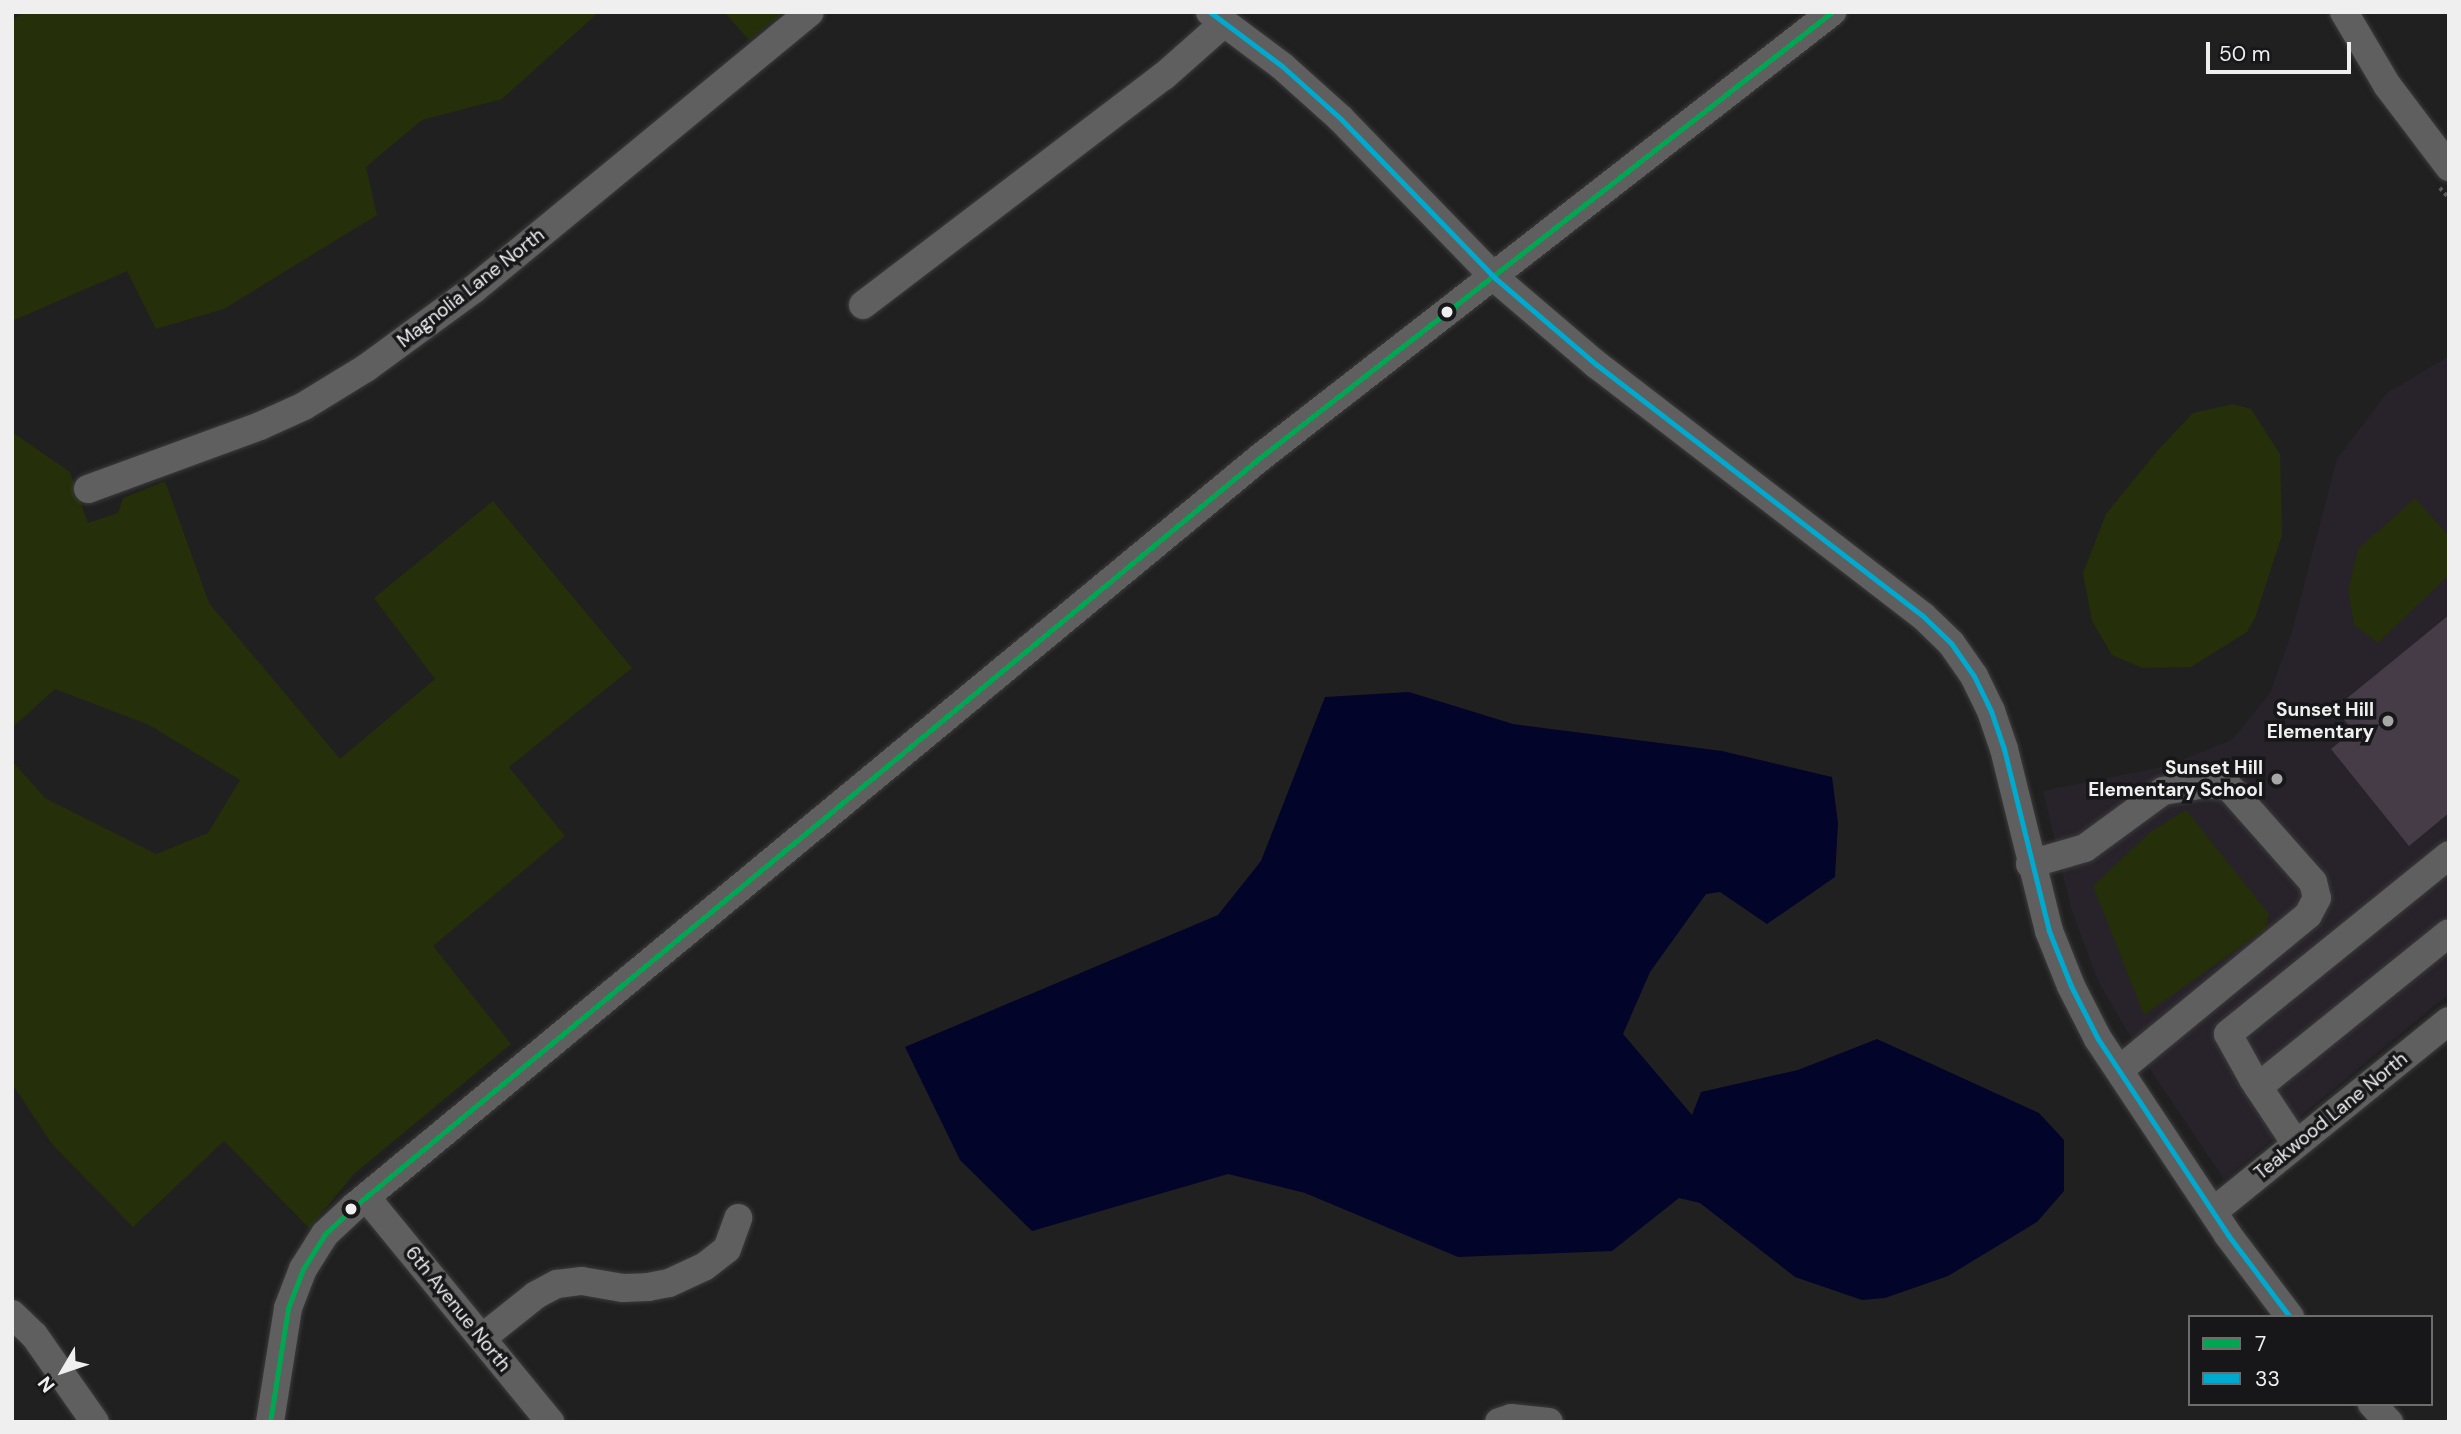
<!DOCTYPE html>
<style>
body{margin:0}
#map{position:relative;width:2461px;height:1434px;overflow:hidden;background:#202020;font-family:"DM Sans",sans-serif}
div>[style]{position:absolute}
.built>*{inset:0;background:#28232a}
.green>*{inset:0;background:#252f09}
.water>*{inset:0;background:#030429}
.building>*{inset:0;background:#453c48}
.path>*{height:3.5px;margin-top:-1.75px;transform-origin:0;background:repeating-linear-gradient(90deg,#585858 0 3.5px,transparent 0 7px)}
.roads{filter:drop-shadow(0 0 2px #3b3b3c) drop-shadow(0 0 2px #3b3b3c)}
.minor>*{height:28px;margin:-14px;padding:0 14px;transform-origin:14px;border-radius:14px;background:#5f5f5f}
.bus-1>*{height:5px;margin:-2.5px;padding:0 2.5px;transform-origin:2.5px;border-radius:2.5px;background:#00a651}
.bus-2>*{height:5px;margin:-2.5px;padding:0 2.5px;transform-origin:2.5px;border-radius:2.5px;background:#00a9ce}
.dots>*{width:19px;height:19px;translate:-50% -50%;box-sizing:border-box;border:4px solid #171618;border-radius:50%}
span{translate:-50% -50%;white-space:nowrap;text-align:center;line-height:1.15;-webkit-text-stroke:7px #171618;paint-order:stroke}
.street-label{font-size:19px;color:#efeff0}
.poi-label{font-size:19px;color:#efeff0;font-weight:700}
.right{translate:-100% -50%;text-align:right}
.frame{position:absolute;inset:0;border:14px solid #efeff0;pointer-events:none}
.legend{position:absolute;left:2188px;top:1315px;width:245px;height:91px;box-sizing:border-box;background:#171618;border:2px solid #6d6d6e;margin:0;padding:9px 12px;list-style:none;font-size:21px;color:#efeff0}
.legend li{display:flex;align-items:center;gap:14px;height:35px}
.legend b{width:35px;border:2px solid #6d6d6e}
.north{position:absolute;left:28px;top:1336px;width:70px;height:70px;-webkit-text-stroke:5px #171618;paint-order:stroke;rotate:231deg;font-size:19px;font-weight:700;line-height:28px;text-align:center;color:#efeff0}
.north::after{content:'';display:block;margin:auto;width:24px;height:32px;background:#efeff0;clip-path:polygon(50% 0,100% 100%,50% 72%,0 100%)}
.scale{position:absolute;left:2206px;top:42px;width:145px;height:32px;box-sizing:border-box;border:4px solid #efeff0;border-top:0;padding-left:9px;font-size:21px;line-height:24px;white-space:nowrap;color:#efeff0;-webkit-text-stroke:5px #171618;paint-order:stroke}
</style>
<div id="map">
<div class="built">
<i style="clip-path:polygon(2449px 356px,2449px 994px,2224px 1179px,2146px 1063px,2098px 981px,2071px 908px,2043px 791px,2167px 766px,2232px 740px,2270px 693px,2291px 635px,2337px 459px,2387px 393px)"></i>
</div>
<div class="green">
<i style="clip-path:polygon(23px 12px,599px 12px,502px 99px,422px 120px,366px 167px,377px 215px,224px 309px,156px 329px,127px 271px,12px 321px,12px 21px)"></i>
<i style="clip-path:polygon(724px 12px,784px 12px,749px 40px)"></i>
<i style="clip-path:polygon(2233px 404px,2251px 409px,2280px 454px,2282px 535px,2255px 618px,2247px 632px,2191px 667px,2143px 668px,2112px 655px,2092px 621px,2083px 573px,2106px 514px,2158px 450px,2193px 413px)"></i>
<i style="clip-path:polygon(12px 432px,70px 472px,88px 523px,118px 513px,123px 498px,165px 481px,209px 603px,340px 759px,435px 679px,374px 598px,493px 501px,632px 668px,509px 767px,565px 836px,433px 946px,511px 1044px,354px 1174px,309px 1228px,224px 1141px,133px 1227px,52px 1144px,12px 1084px,12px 761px,45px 798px,156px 854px,208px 833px,240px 780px,149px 725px,55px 689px,12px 728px)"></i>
<i style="clip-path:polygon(2415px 498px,2449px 536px,2449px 575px,2378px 643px,2354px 625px,2348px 590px,2358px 549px)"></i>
<i style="clip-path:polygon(2186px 810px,2269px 914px,2266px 929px,2144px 1015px,2093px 886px,2150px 832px)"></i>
</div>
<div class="water">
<i style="clip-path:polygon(1409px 692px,1513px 724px,1722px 751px,1832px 777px,1838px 823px,1835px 877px,1767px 924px,1720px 892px,1706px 894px,1650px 972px,1623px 1034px,1692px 1115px,1701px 1092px,1798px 1070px,1877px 1039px,2039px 1113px,2064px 1140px,2064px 1191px,2037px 1222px,1948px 1276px,1885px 1298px,1862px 1300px,1795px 1277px,1700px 1203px,1679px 1198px,1612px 1251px,1458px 1257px,1305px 1193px,1228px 1174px,1032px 1231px,960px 1160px,905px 1047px,1218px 915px,1261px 861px,1325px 697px)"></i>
</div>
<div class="building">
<i style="clip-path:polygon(2449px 615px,2449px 813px,2409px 846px,2331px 749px,2353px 731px,2335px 708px)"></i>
</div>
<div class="path">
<i style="left:2440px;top:188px;width:13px;rotate:48deg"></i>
</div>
<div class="roads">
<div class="minor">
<i style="left:1210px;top:12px;width:90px;rotate:36.9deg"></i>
<i style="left:1282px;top:66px;width:79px;rotate:41.9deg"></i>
<i style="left:1341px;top:119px;width:221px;rotate:45.9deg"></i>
<i style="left:1495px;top:278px;width:134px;rotate:40.5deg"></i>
<i style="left:1597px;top:365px;width:411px;rotate:37.6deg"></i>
<i style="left:1923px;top:616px;width:39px;rotate:44deg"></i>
<i style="left:1951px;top:643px;width:40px;rotate:55.1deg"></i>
<i style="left:1974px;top:676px;width:39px;rotate:64deg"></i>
<i style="left:1991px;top:711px;width:40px;rotate:71.1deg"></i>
<i style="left:2004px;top:749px;width:187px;rotate:76.1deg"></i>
<i style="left:2049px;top:931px;width:59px;rotate:68.2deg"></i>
<i style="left:2071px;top:986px;width:59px;rotate:63deg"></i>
<i style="left:2098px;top:1039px;width:235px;rotate:56.4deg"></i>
<i style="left:2228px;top:1235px;width:103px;rotate:52.9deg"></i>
<i style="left:2344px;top:12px;width:85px;rotate:59.5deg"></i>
<i style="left:2387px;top:85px;width:103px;rotate:52.9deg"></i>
<i style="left:863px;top:305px;width:378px;rotate:-37.3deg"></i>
<i style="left:1164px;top:76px;width:80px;rotate:-41.5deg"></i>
<i style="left:88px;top:489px;width:183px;rotate:-20.1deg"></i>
<i style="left:260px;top:426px;width:48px;rotate:-24.4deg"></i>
<i style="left:304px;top:406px;width:73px;rotate:-31.5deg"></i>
<i style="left:366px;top:368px;width:134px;rotate:-36.2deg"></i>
<i style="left:474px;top:289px;width:435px;rotate:-39.5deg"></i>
<i style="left:2030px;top:864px;width:57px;rotate:-16.2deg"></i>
<i style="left:2085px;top:848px;width:97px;rotate:-36.2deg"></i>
<i style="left:2163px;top:791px;width:43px;rotate:-9.5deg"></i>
<i style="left:2205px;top:784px;width:23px;rotate:5deg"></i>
<i style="left:2228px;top:786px;width:128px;rotate:48.5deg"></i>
<i style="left:2313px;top:882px;width:16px;rotate:76deg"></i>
<i style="left:2317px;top:898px;width:19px;rotate:118deg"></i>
<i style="left:2308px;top:915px;width:244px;rotate:140.6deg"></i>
<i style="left:2258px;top:1087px;width:245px;rotate:-38.9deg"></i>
<i style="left:2296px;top:1144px;width:78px;rotate:-123.5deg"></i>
<i style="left:2253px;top:1079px;width:51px;rotate:-119.1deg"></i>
<i style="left:2228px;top:1034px;width:284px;rotate:-39deg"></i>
<i style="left:366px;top:1197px;width:291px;rotate:50.7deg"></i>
<i style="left:2214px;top:1211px;width:302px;rotate:-39deg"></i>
<i style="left:12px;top:1314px;width:30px;rotate:44deg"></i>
<i style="left:34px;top:1335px;width:106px;rotate:55deg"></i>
<i style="left:482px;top:1338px;width:69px;rotate:-38.5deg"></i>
<i style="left:536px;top:1295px;width:24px;rotate:-28deg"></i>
<i style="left:557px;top:1284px;width:25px;rotate:-7deg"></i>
<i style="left:582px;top:1281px;width:42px;rotate:9.7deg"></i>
<i style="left:623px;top:1288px;width:25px;rotate:-2deg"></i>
<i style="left:648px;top:1287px;width:21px;rotate:-11deg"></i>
<i style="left:669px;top:1283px;width:38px;rotate:-25deg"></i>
<i style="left:704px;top:1267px;width:29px;rotate:-38deg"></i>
<i style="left:727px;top:1249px;width:33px;rotate:-70deg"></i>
<i style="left:2372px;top:1404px;width:25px;rotate:47deg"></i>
<i style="left:270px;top:1422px;width:115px;rotate:-81deg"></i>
<i style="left:288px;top:1308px;width:42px;rotate:-69deg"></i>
<i style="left:303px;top:1269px;width:41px;rotate:-57.8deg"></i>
<i style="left:325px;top:1234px;width:41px;rotate:-43deg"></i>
<i style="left:355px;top:1206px;width:1177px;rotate:-39.59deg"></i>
<i style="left:1262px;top:456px;width:723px;rotate:-37.92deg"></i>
<i style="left:1499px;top:1422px;width:13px;rotate:-18deg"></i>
<i style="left:1511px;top:1418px;width:38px;rotate:6deg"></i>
</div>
</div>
<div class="bus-1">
<i style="left:270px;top:1422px;width:115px;rotate:-81deg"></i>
<i style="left:288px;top:1308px;width:42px;rotate:-69deg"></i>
<i style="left:303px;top:1269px;width:41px;rotate:-57.8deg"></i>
<i style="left:325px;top:1234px;width:41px;rotate:-43deg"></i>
<i style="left:355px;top:1206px;width:1177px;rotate:-39.59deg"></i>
<i style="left:1262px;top:456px;width:723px;rotate:-37.92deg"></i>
</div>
<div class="bus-2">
<i style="left:1210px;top:12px;width:90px;rotate:36.9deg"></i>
<i style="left:1282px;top:66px;width:79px;rotate:41.9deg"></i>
<i style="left:1341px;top:119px;width:221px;rotate:45.9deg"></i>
<i style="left:1495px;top:278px;width:134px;rotate:40.5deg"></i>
<i style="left:1597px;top:365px;width:411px;rotate:37.6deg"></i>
<i style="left:1923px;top:616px;width:39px;rotate:44deg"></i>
<i style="left:1951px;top:643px;width:40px;rotate:55.1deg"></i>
<i style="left:1974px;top:676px;width:39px;rotate:64deg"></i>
<i style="left:1991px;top:711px;width:40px;rotate:71.1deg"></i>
<i style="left:2004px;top:749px;width:187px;rotate:76.1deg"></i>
<i style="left:2049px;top:931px;width:59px;rotate:68.2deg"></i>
<i style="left:2071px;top:986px;width:59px;rotate:63deg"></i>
<i style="left:2098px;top:1039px;width:235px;rotate:56.4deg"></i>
<i style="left:2228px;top:1235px;width:103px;rotate:52.9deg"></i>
</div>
<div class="dots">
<i style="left:1447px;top:312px;background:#efeff0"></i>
<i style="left:2388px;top:721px;background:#a7a7a7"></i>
<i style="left:2277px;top:779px;background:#a7a7a7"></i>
<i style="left:351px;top:1209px;background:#efeff0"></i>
</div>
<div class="street-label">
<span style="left:471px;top:288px;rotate:-38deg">Magnolia Lane North</span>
<span style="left:2331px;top:1116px;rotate:-39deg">Teakwood Lane North</span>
<span style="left:458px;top:1309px;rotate:51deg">6th Avenue North</span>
</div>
<div class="poi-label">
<span class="right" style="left:2374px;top:721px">Sunset Hill<br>Elementary</span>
<span class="right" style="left:2263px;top:779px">Sunset Hill<br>Elementary School</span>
</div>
<div class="frame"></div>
<ul class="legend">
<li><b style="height:9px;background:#00a651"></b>7</li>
<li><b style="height:9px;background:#00a9ce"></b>33</li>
</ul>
<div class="north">N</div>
<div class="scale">50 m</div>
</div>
